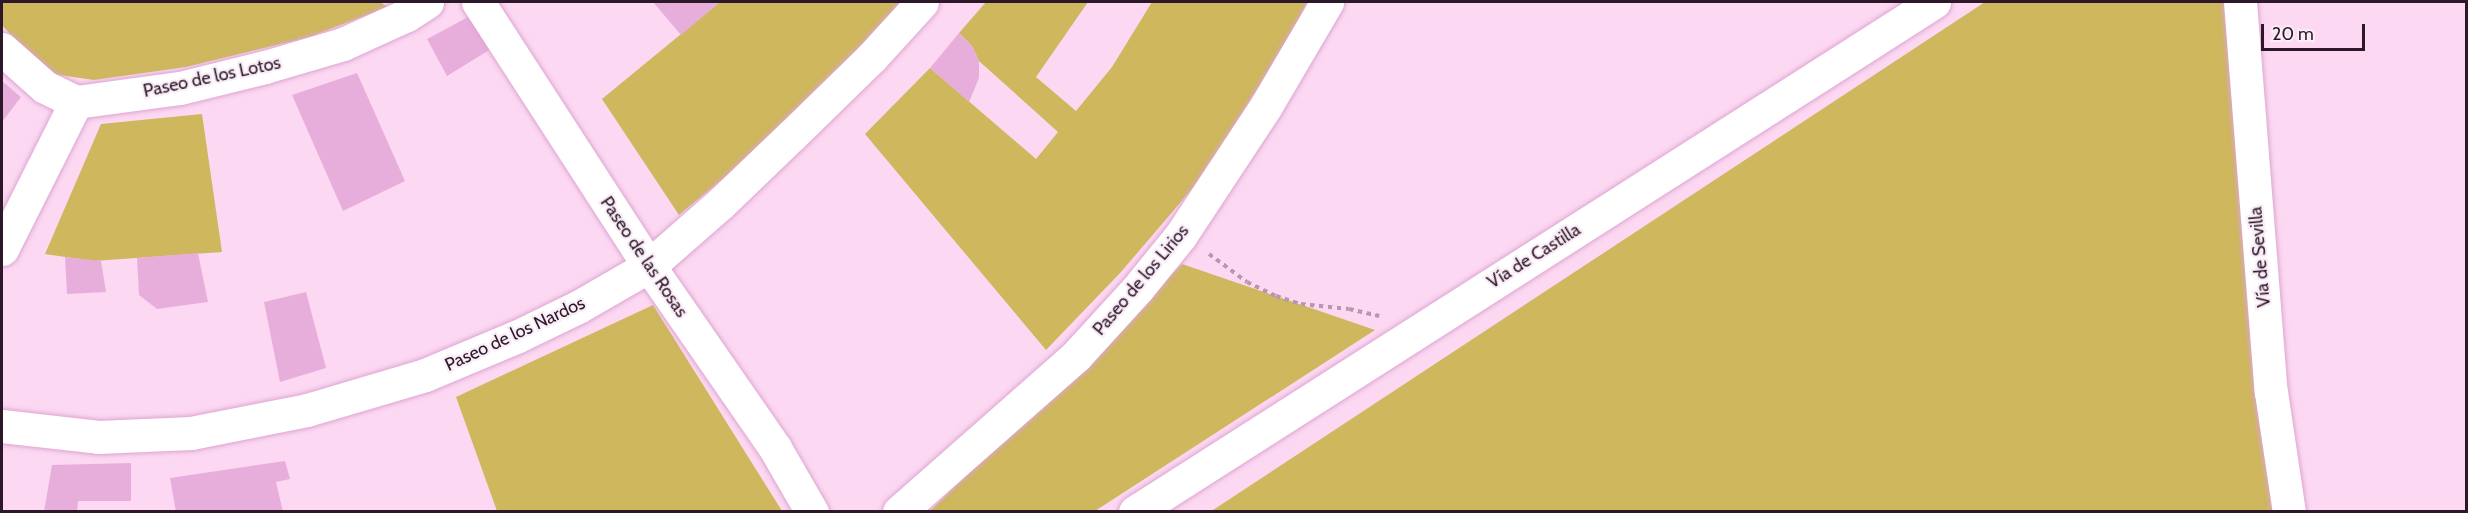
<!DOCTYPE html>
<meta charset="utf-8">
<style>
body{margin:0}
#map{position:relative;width:2468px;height:513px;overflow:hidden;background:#fcd8f2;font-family:Cabin,sans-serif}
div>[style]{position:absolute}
.green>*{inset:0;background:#ceb75d}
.building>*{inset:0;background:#e8aedb}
.path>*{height:4px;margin-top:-2px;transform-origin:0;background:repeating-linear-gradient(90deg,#b697ae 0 4.5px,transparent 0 9px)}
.roads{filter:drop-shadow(0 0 2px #dea5d1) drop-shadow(0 0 2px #dea5d1)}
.street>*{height:33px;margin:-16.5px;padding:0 16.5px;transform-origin:16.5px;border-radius:16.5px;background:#fff}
span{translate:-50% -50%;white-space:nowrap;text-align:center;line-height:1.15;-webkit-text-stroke:4.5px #f9edf6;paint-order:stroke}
.street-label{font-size:18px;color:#2d1829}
.frame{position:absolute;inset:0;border:3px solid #2d1829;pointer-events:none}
.scale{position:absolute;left:2261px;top:24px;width:104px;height:27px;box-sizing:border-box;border:3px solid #2d1829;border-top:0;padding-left:8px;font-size:18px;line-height:21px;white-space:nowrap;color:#2d1829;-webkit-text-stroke:4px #f9edf6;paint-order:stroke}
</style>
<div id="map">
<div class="green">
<i style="clip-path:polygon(2px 2px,380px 2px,388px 7px,309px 37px,186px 67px,94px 80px,53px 74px,28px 54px,2px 25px)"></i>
<i style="clip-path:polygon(720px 2px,904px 2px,796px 118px,679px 215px,602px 99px)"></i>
<i style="clip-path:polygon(986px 2px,1088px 2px,1036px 77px,1076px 111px,1112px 67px,1152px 2px,1307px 2px,1293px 31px,1203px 176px,1121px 272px,1046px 350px,865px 134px,930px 68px,1036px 159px,1058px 132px,979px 61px,972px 46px,959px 33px)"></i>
<i style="clip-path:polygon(1985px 2px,2232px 2px,2278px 511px,1210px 512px)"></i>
<i style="clip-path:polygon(202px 114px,222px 252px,93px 261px,45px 254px,101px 124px)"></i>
<i style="clip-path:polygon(1182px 264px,1375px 330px,1095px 511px,929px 512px)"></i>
<i style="clip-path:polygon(653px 305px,782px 511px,497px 511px,456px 397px)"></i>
</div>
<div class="building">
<i style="clip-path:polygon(653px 2px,720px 2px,681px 35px)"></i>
<i style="clip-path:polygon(470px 16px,491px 49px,447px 76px,427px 39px)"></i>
<i style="clip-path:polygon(959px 33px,972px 46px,979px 61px,979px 78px,969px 102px,930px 68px)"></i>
<i style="clip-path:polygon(357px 73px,405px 181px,343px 211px,292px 95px)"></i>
<i style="clip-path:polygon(2px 81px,21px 97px,2px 122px)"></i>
<i style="clip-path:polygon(198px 253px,208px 302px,157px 309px,139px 295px,137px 258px)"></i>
<i style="clip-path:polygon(65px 257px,101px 261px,106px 292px,67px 294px)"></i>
<i style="clip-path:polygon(306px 292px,326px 368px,280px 382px,264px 302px)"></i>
<i style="clip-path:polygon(285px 461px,290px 479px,276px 482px,283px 512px,176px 512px,170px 478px)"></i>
<i style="clip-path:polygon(131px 463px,131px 501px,78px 501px,77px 512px,44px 512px,52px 465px)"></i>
</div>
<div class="path">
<i style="left:1209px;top:254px;width:47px;rotate:36.4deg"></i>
<i style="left:1247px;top:282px;width:32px;rotate:26deg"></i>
<i style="left:1276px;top:296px;width:26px;rotate:18deg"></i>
<i style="left:1301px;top:304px;width:48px;rotate:5.9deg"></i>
<i style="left:1349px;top:309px;width:31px;rotate:13deg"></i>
</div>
<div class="roads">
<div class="street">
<i style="left:478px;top:2px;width:315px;rotate:57.1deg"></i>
<i style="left:649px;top:266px;width:221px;rotate:55.3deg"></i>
<i style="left:775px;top:448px;width:74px;rotate:60deg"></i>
<i style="left:2240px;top:2px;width:391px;rotate:85.5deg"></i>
<i style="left:2271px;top:392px;width:121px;rotate:81.5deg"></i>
<i style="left:2px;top:49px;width:57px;rotate:41.5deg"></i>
<i style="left:45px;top:87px;width:34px;rotate:26deg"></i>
<i style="left:76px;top:102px;width:105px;rotate:-7.7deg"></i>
<i style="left:180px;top:88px;width:88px;rotate:-13.9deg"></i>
<i style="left:265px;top:67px;width:81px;rotate:-16.4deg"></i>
<i style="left:343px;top:44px;width:70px;rotate:-24.4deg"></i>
<i style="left:407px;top:15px;width:24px;rotate:-33deg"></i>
<i style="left:2px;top:249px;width:165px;rotate:-63.3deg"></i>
<i style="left:2px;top:426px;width:97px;rotate:6.5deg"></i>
<i style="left:98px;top:437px;width:93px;rotate:-2.5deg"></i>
<i style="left:191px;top:433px;width:118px;rotate:-11.2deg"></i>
<i style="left:307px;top:410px;width:123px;rotate:-16.5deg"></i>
<i style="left:425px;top:375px;width:99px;rotate:-22.7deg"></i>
<i style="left:516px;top:337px;width:69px;rotate:-25.8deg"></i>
<i style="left:578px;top:307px;width:82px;rotate:-30deg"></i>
<i style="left:649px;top:266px;width:96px;rotate:-41.2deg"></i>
<i style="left:721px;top:203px;width:98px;rotate:-43.8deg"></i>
<i style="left:792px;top:135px;width:112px;rotate:-44.3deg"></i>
<i style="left:872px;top:57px;width:74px;rotate:-47.7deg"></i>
<i style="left:899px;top:512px;width:236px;rotate:-41.4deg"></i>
<i style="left:1076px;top:356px;width:92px;rotate:-47.6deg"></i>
<i style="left:1138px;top:288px;width:68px;rotate:-50.9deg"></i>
<i style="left:1181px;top:235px;width:154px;rotate:-56.6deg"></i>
<i style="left:1266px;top:106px;width:121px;rotate:-59.6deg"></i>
<i style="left:1135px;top:512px;width:948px;rotate:-32.55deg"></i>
</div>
</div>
<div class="street-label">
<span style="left:212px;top:77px;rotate:-12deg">Paseo de los Lotos</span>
<span style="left:1534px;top:256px;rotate:-32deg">Vía de Castilla</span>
<span style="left:644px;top:257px;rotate:56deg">Paseo de las Rosas</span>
<span style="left:2260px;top:257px;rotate:-95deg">Vía de Sevilla</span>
<span style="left:1141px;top:280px;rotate:-50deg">Paseo de los Lirios</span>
<span style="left:515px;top:334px;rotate:-25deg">Paseo de los Nardos</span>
</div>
<div class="frame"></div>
<div class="scale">20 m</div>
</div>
